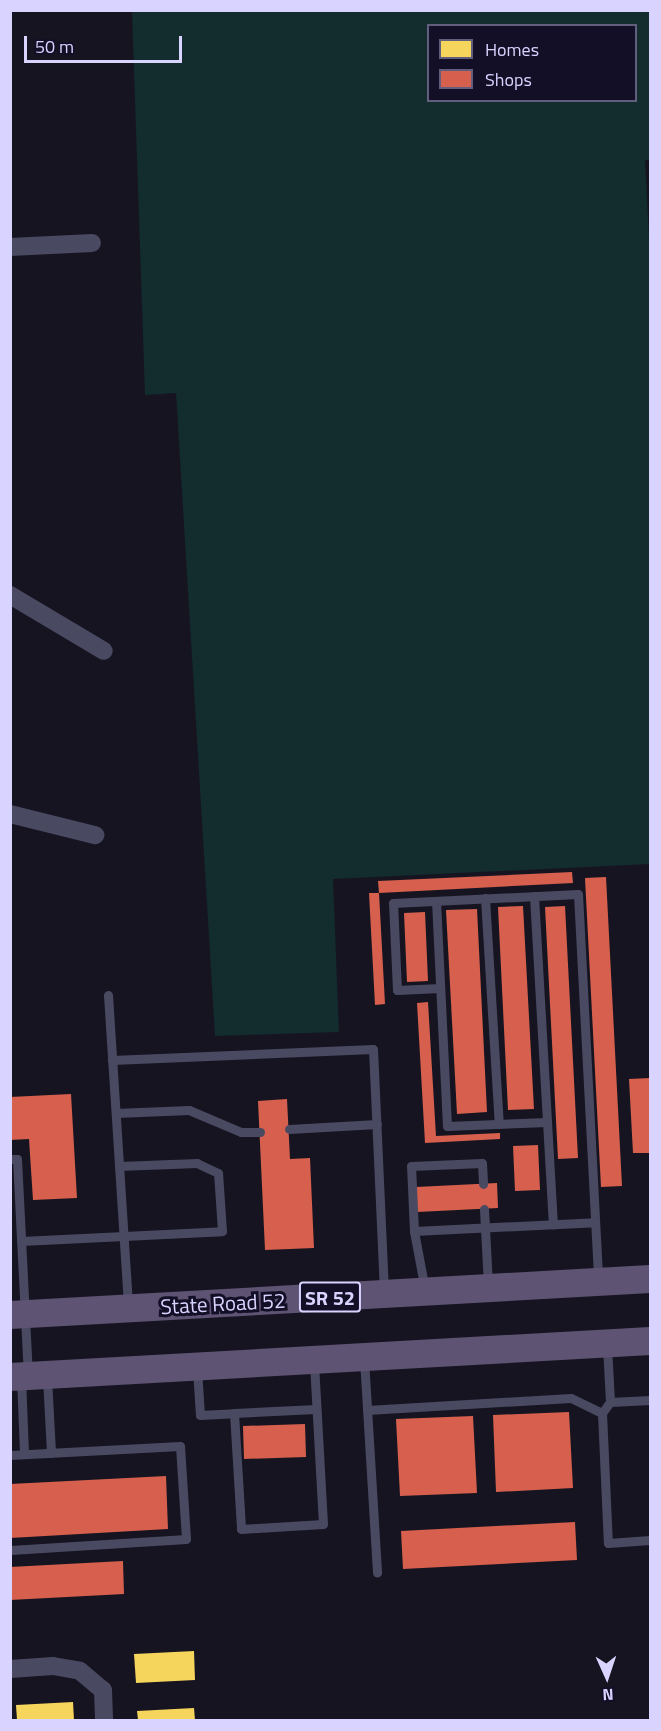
<!DOCTYPE html>
<style>
body{margin:0}
#map{position:relative;width:661px;height:1731px;overflow:hidden;background:#161421;font-family:"Titillium Web",sans-serif}
div>[style]{position:absolute}
.green>*{inset:0;background:#132c2d}
.homes>*{inset:0;background:#f6d55c}
.shops>*{inset:0;background:#d6604d}
.service>*{height:9px;margin:-4.5px;padding:0 4.5px;transform-origin:4.5px;border-radius:4.5px;background:#4a4962}
.minor>*{height:18px;margin:-9px;padding:0 9px;transform-origin:9px;border-radius:9px;background:#4a4962}
.primary>*{height:28px;margin:-14px;padding:0 14px;transform-origin:14px;border-radius:14px;background:#5e5373}
span{translate:-50% -50%;white-space:nowrap;text-align:center;line-height:1.15;-webkit-text-stroke:6px #130f26;paint-order:stroke}
.shield-label span{padding:2px 4px;background:#130f26;border:2px solid;border-radius:4px;-webkit-text-stroke-width:0}
.shield-label{font-size:20px;color:#d9d4ff;font-weight:700}
.street-label{font-size:21px;color:#d9d4ff}
.frame{position:absolute;inset:0;border:12px solid #d9d4ff;pointer-events:none}
.legend{position:absolute;left:427px;top:24px;width:210px;height:78px;box-sizing:border-box;background:#130f26;border:2px solid #625e7d;margin:0;padding:8px 10px;list-style:none;font-size:18px;color:#d9d4ff}
.legend li{display:flex;align-items:center;gap:12px;height:30px}
.legend b{width:30px;border:2px solid #625e7d}
.north{position:absolute;left:577px;top:1647px;width:60px;height:60px;-webkit-text-stroke:4px #130f26;paint-order:stroke;rotate:177deg;font-size:16px;font-weight:700;line-height:24px;text-align:center;color:#d9d4ff}
.north::after{content:'';display:block;margin:auto;width:21px;height:27px;background:#d9d4ff;clip-path:polygon(50% 0,100% 100%,50% 72%,0 100%)}
.scale{position:absolute;left:24px;top:36px;width:158px;height:27px;box-sizing:border-box;border:3px solid #d9d4ff;border-top:0;padding-left:8px;font-size:18px;line-height:21px;white-space:nowrap;color:#d9d4ff;-webkit-text-stroke:4px #130f26;paint-order:stroke}
</style>
<div id="map">
<div class="green">
<i style="clip-path:polygon(evenodd,132px 11px,650px 11px,650px 160px,645px 160px,650px 255px,650px 864px,333px 879px,339px 1032px,215px 1036px,176px 393px,145px 395px,132px 11px,428px 26px,636px 26px,636px 100px,428px 100px,428px 26px)"></i>
</div>
<div class="homes">
<i style="clip-path:polygon(194px 1651px,195px 1680px,136px 1683px,134px 1654px)"></i>
<i style="clip-path:polygon(73px 1702px,74px 1720px,17px 1720px,16px 1705px)"></i>
<i style="clip-path:polygon(194px 1708px,195px 1720px,138px 1720px,137px 1711px)"></i>
</div>
<div class="shops">
<i style="clip-path:polygon(572px 872px,573px 883px,379px 893px,378px 881px)"></i>
<i style="clip-path:polygon(606px 877px,622px 1186px,601px 1187px,585px 878px)"></i>
<i style="clip-path:polygon(369px 893px,379px 893px,385px 1004px,375px 1005px)"></i>
<i style="clip-path:polygon(523px 906px,534px 1109px,508px 1110px,498px 907px)"></i>
<i style="clip-path:polygon(565px 906px,578px 1158px,558px 1159px,545px 907px)"></i>
<i style="clip-path:polygon(477px 909px,487px 1112px,457px 1114px,446px 910px)"></i>
<i style="clip-path:polygon(425px 912px,428px 981px,407px 982px,404px 913px)"></i>
<i style="clip-path:polygon(428px 1002px,436px 1136px,500px 1133px,500px 1139px,425px 1143px,417px 1003px)"></i>
<i style="clip-path:polygon(650px 1078px,650px 1153px,633px 1153px,629px 1079px)"></i>
<i style="clip-path:polygon(71px 1094px,77px 1198px,33px 1200px,29px 1139px,10px 1140px,10px 1097px)"></i>
<i style="clip-path:polygon(287px 1099px,290px 1159px,310px 1158px,314px 1248px,265px 1250px,258px 1101px)"></i>
<i style="clip-path:polygon(538px 1145px,540px 1190px,515px 1191px,513px 1146px)"></i>
<i style="clip-path:polygon(497px 1183px,498px 1208px,417px 1212px,416px 1187px)"></i>
<i style="clip-path:polygon(569px 1412px,573px 1488px,496px 1492px,493px 1415px)"></i>
<i style="clip-path:polygon(473px 1416px,477px 1493px,400px 1496px,396px 1419px)"></i>
<i style="clip-path:polygon(305px 1424px,306px 1457px,244px 1459px,243px 1426px)"></i>
<i style="clip-path:polygon(166px 1476px,168px 1529px,10px 1538px,10px 1484px)"></i>
<i style="clip-path:polygon(575px 1522px,577px 1560px,403px 1569px,401px 1531px)"></i>
<i style="clip-path:polygon(123px 1561px,124px 1594px,10px 1600px,10px 1567px)"></i>
</div>
<div class="service">
<i style="left:534px;top:896px;width:329px;rotate:86.7deg"></i>
<i style="left:485px;top:898px;width:226px;rotate:86.5deg"></i>
<i style="left:436px;top:901px;width:225px;rotate:87.2deg"></i>
<i style="left:447px;top:1126px;width:100px;rotate:-2.3deg"></i>
<i style="left:440px;top:988px;width:43px;rotate:177.3deg"></i>
<i style="left:397px;top:990px;width:87px;rotate:-92.6deg"></i>
<i style="left:393px;top:903px;width:185px;rotate:-2.8deg"></i>
<i style="left:578px;top:894px;width:385px;rotate:87deg"></i>
<i style="left:108px;top:995px;width:310px;rotate:86.3deg"></i>
<i style="left:112px;top:1060px;width:261px;rotate:-2.4deg"></i>
<i style="left:373px;top:1049px;width:240px;rotate:87.4deg"></i>
<i style="left:116px;top:1113px;width:73px;rotate:-2.4deg"></i>
<i style="left:189px;top:1110px;width:56px;rotate:22.9deg"></i>
<i style="left:241px;top:1132px;width:19px"></i>
<i style="left:289px;top:1129px;width:88px;rotate:-3.3deg"></i>
<i style="left:10px;top:1159px;width:7px"></i>
<i style="left:17px;top:1159px;width:214px;rotate:87.1deg"></i>
<i style="left:484px;top:1209px;width:77px;rotate:87deg"></i>
<i style="left:414px;top:1231px;width:181px;rotate:-2.8deg"></i>
<i style="left:21px;top:1241px;width:201px;rotate:-2.8deg"></i>
<i style="left:222px;top:1231px;width:58px;rotate:-93.9deg"></i>
<i style="left:218px;top:1173px;width:23px;rotate:-155deg"></i>
<i style="left:197px;top:1163px;width:78px;rotate:177.8deg"></i>
<i style="left:425px;top:1290px;width:60px;rotate:-100.6deg"></i>
<i style="left:414px;top:1231px;width:65px;rotate:-92.6deg"></i>
<i style="left:411px;top:1166px;width:71px;rotate:-2.4deg"></i>
<i style="left:482px;top:1163px;width:21px;rotate:87deg"></i>
<i style="left:607px;top:1346px;width:56px;rotate:86.9deg"></i>
<i style="left:610px;top:1402px;width:40px;rotate:-2.9deg"></i>
<i style="left:364px;top:1359px;width:214px;rotate:86.5deg"></i>
<i style="left:197px;top:1369px;width:46px;rotate:86.3deg"></i>
<i style="left:200px;top:1415px;width:34px;rotate:-3deg"></i>
<i style="left:234px;top:1413px;width:116px;rotate:86.5deg"></i>
<i style="left:241px;top:1529px;width:82px;rotate:-3.5deg"></i>
<i style="left:323px;top:1524px;width:160px;rotate:-93.2deg"></i>
<i style="left:21px;top:1378px;width:76px;rotate:87.7deg"></i>
<i style="left:47px;top:1378px;width:75px;rotate:86.9deg"></i>
<i style="left:610px;top:1402px;width:14px;rotate:126deg"></i>
<i style="left:602px;top:1413px;width:130px;rotate:87.4deg"></i>
<i style="left:608px;top:1543px;width:42px;rotate:-4.1deg"></i>
<i style="left:367px;top:1410px;width:204px;rotate:-3.4deg"></i>
<i style="left:571px;top:1398px;width:34px;rotate:26deg"></i>
<i style="left:234px;top:1413px;width:82px;rotate:-2.8deg"></i>
<i style="left:10px;top:1455px;width:170px;rotate:-3deg"></i>
<i style="left:180px;top:1446px;width:93px;rotate:86.3deg"></i>
<i style="left:186px;top:1539px;width:176px;rotate:176.4deg"></i>
</div>
<div class="minor">
<i style="left:10px;top:247px;width:82px;rotate:-2.8deg"></i>
<i style="left:10px;top:595px;width:109px;rotate:30.8deg"></i>
<i style="left:10px;top:814px;width:88px;rotate:13.9deg"></i>
<i style="left:10px;top:1669px;width:43px;rotate:-4deg"></i>
<i style="left:53px;top:1666px;width:27px;rotate:10deg"></i>
<i style="left:80px;top:1671px;width:30px;rotate:40deg"></i>
<i style="left:103px;top:1690px;width:30px;rotate:88deg"></i>
</div>
<div class="primary">
<i style="left:10px;top:1315px;width:641px;rotate:-3.22deg"></i>
<i style="left:10px;top:1377px;width:641px;rotate:-3.22deg"></i>
</div>
<div class="shield-label">
<span style="left:330px;top:1297px">SR 52</span>
</div>
<div class="street-label">
<span style="left:223px;top:1303px;rotate:-3deg">State Road 52</span>
</div>
<div class="frame"></div>
<ul class="legend">
<li><b style="height:16px;background:#f6d55c"></b>Homes</li>
<li><b style="height:16px;background:#d6604d"></b>Shops</li>
</ul>
<div class="north">N</div>
<div class="scale">50 m</div>
</div>
